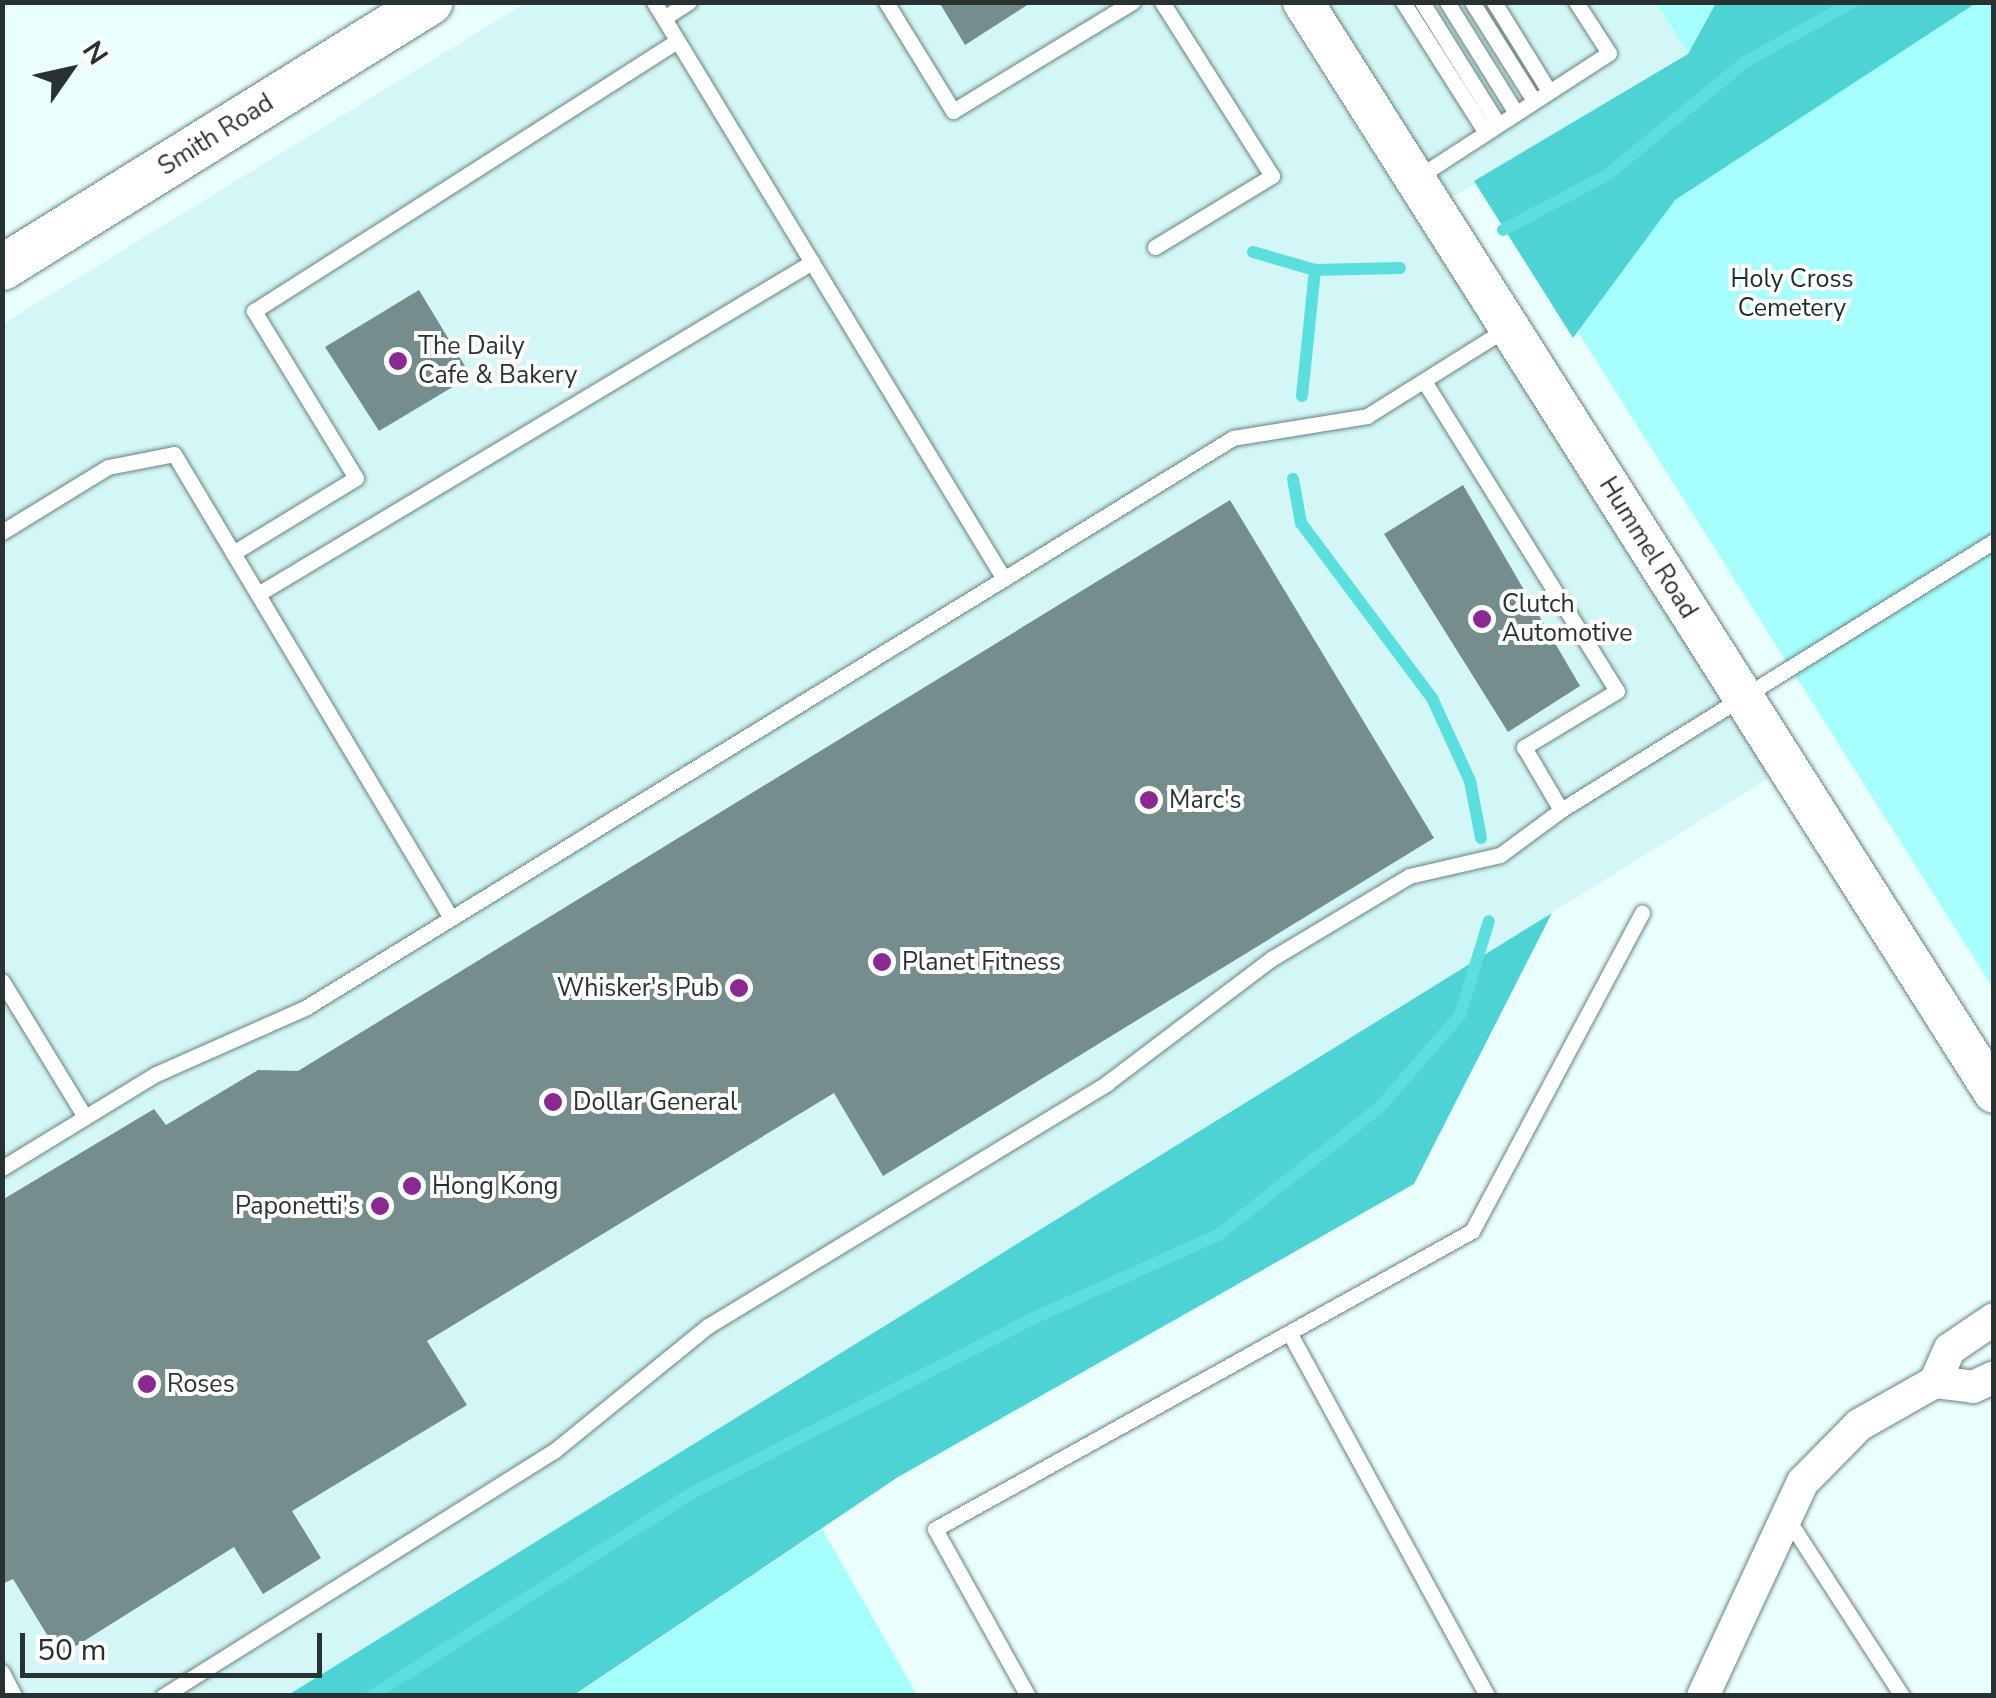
<!DOCTYPE html>
<style>
body{margin:0}
#map{position:relative;width:1996px;height:1698px;overflow:hidden;background:#eafefe;font-family:"Nunito Sans",sans-serif}
div>[style]{position:absolute}
.built>*{inset:0;background:#d3f7f6}
.green>*{inset:0;background:#a6fefd}
.forest>*{inset:0;background:#4dd3d3}
.stream>*{height:12px;margin:-6px;padding:0 6px;transform-origin:6px;border-radius:6px;background:#5bdfde}
.building>*{inset:0;background:#758d8d}
.roads{filter:drop-shadow(0 0 2px #6a8181) drop-shadow(0 0 2px #6a8181)}
.service>*{height:15px;margin:-7.5px;padding:0 7.5px;transform-origin:7.5px;border-radius:7.5px;background:#fff}
.minor>*{height:32px;margin:-16px;padding:0 16px;transform-origin:16px;border-radius:16px;background:#fff}
.tertiary>*{height:40px;margin:-20px;padding:0 20px;transform-origin:20px;border-radius:20px;background:#fff}
.secondary>*{height:45px;margin:-22.5px;padding:0 22.5px;transform-origin:22.5px;border-radius:22.5px;background:#fff}
.dots>*{width:28px;height:28px;translate:-50% -50%;box-sizing:border-box;border:5px solid #fff;border-radius:50%}
span{translate:-50% -50%;white-space:nowrap;text-align:center;line-height:1.15;-webkit-text-stroke:8px #fff;paint-order:stroke}
.street-label{font-size:25px;color:#283232}
.park-label{font-size:25px;color:#182f2f}
.poi-label{font-size:25px;color:#283232}
.left{translate:0 -50%;text-align:left}
.right{translate:-100% -50%;text-align:right}
.frame{position:absolute;inset:0;border:5px solid #283232;pointer-events:none}
.north{position:absolute;left:20px;top:20px;width:100px;height:100px;-webkit-text-stroke:8px #fff;paint-order:stroke;rotate:56deg;font-size:28px;font-weight:700;line-height:40px;text-align:center;color:#283232}
.north::after{content:'';display:block;margin:auto;width:35px;height:45px;background:#283232;clip-path:polygon(50% 0,100% 100%,50% 72%,0 100%)}
.scale{position:absolute;left:20px;top:1633px;width:302px;height:45px;box-sizing:border-box;border:5px solid #283232;border-top:0;padding-left:12px;font-size:30px;line-height:35px;white-space:nowrap;color:#283232;-webkit-text-stroke:8px #fff;paint-order:stroke}
</style>
<div id="map">
<div class="built">
<i style="clip-path:polygon(525px 3px,1276px 3px,1774px 775px,288px 1695px,3px 1696px,3px 324px)"></i>
<i style="clip-path:polygon(1320px 3px,1656px 3px,1688px 54px,1445px 202px)"></i>
</div>
<div class="green">
<i style="clip-path:polygon(1656px 3px,1716px 3px,1688px 54px)"></i>
<i style="clip-path:polygon(1880px 3px,1993px 3px,1993px 988px,1512px 228px)"></i>
<i style="clip-path:polygon(822px 1529px,917px 1695px,574px 1696px)"></i>
</div>
<div class="forest">
<i style="clip-path:polygon(1716px 3px,1976px 3px,1675px 200px,1573px 338px,1474px 181px,1688px 54px)"></i>
<i style="clip-path:polygon(1552px 913px,1414px 1184px,898px 1477px,574px 1695px,288px 1695px)"></i>
</div>
<div class="stream">
<i style="left:1503px;top:230px;width:118px;rotate:-27.9deg"></i>
<i style="left:1607px;top:175px;width:178px;rotate:-39.3deg"></i>
<i style="left:1745px;top:62px;width:124px;rotate:-29.1deg"></i>
<i style="left:1253px;top:252px;width:65px;rotate:16.2deg"></i>
<i style="left:1302px;top:396px;width:127px;rotate:-84.1deg"></i>
<i style="left:1315px;top:270px;width:85px;rotate:-1.3deg"></i>
<i style="left:1293px;top:479px;width:45px;rotate:79.7deg"></i>
<i style="left:1301px;top:523px;width:219px;rotate:53.2deg"></i>
<i style="left:1432px;top:698px;width:91px;rotate:65.4deg"></i>
<i style="left:1470px;top:781px;width:58px;rotate:79.1deg"></i>
<i style="left:371px;top:1696px;width:380px;rotate:-32.3deg"></i>
<i style="left:692px;top:1493px;width:386px;rotate:-27.1deg"></i>
<i style="left:1036px;top:1317px;width:200px;rotate:-24.3deg"></i>
<i style="left:1218px;top:1235px;width:205px;rotate:-38.3deg"></i>
<i style="left:1379px;top:1108px;width:123px;rotate:-48.9deg"></i>
<i style="left:1460px;top:1015px;width:98px;rotate:-72.9deg"></i>
</div>
<div class="building">
<i style="clip-path:polygon(939px 2px,1032px 2px,965px 45px)"></i>
<i style="clip-path:polygon(419px 290px,471px 376px,379px 431px,325px 347px)"></i>
<i style="clip-path:polygon(1463px 485px,1580px 686px,1508px 732px,1384px 534px)"></i>
<i style="clip-path:polygon(1230px 500px,1434px 838px,883px 1176px,834px 1093px,427px 1341px,467px 1405px,292px 1511px,321px 1558px,263px 1594px,234px 1547px,60px 1656px,13px 1579px,2px 1584px,2px 1200px,154px 1109px,166px 1125px,258px 1070px,298px 1071px)"></i>
</div>
<div class="roads">
<div class="service">
<i style="left:654px;top:2px;width:675px;rotate:58.76deg"></i>
<i style="left:886px;top:2px;width:128px;rotate:58.4deg"></i>
<i style="left:953px;top:111px;width:210px;rotate:-31.3deg"></i>
<i style="left:1403px;top:2px;width:155px;rotate:57.6deg"></i>
<i style="left:1422px;top:2px;width:144px;rotate:58.1deg"></i>
<i style="left:1447px;top:2px;width:131px;rotate:58.1deg"></i>
<i style="left:1472px;top:2px;width:117px;rotate:57.9deg"></i>
<i style="left:1494px;top:2px;width:105px;rotate:58.3deg"></i>
<i style="left:664px;top:18px;width:30px;rotate:-33deg"></i>
<i style="left:1415px;top:179px;width:231px;rotate:-33deg"></i>
<i style="left:1609px;top:53px;width:61px;rotate:-122.9deg"></i>
<i style="left:1155px;top:247px;width:137px;rotate:-31.3deg"></i>
<i style="left:1272px;top:176px;width:206px;rotate:-122.3deg"></i>
<i style="left:1424px;top:381px;width:365px;rotate:58.1deg"></i>
<i style="left:1617px;top:691px;width:109px;rotate:148.9deg"></i>
<i style="left:1524px;top:747px;width:73px;rotate:59.6deg"></i>
<i style="left:1561px;top:810px;width:510px;rotate:-31.85deg"></i>
<i style="left:2px;top:532px;width:124px;rotate:-31.5deg"></i>
<i style="left:108px;top:467px;width:67px;rotate:-11.1deg"></i>
<i style="left:174px;top:454px;width:540px;rotate:59.16deg"></i>
<i style="left:233px;top:553px;width:144px;rotate:-31.4deg"></i>
<i style="left:356px;top:478px;width:196px;rotate:-121.4deg"></i>
<i style="left:254px;top:311px;width:502px;rotate:-32.55deg"></i>
<i style="left:258px;top:594px;width:646px;rotate:-30.93deg"></i>
<i style="left:2px;top:981px;width:159px;rotate:58.6deg"></i>
<i style="left:2px;top:1168px;width:180px;rotate:-31.4deg"></i>
<i style="left:156px;top:1074px;width:163px;rotate:-23.9deg"></i>
<i style="left:305px;top:1008px;width:1089px;rotate:-31.56deg"></i>
<i style="left:1233px;top:438px;width:136px;rotate:-9.3deg"></i>
<i style="left:1367px;top:416px;width:168px;rotate:-32.1deg"></i>
<i style="left:1290px;top:1334px;width:412px;rotate:61.4deg"></i>
<i style="left:1787px;top:1518px;width:212px;rotate:57.1deg"></i>
<i style="left:2px;top:1672px;width:27px;rotate:63deg"></i>
<i style="left:163px;top:1696px;width:461px;rotate:-32.1deg"></i>
<i style="left:554px;top:1451px;width:198px;rotate:-39.1deg"></i>
<i style="left:708px;top:1326px;width:467px;rotate:-31.3deg"></i>
<i style="left:1107px;top:1083px;width:206px;rotate:-37.1deg"></i>
<i style="left:1271px;top:959px;width:161px;rotate:-31deg"></i>
<i style="left:1409px;top:876px;width:93px;rotate:-13deg"></i>
<i style="left:1500px;top:855px;width:76px;rotate:-36.4deg"></i>
<i style="left:1028px;top:1696px;width:191px;rotate:-119.1deg"></i>
<i style="left:935px;top:1529px;width:614px;rotate:-29.03deg"></i>
<i style="left:1472px;top:1231px;width:361px;rotate:-61.9deg"></i>
</div>
<div class="minor">
<i style="left:1935px;top:1382px;width:38px;rotate:7deg"></i>
<i style="left:1973px;top:1387px;width:23px;rotate:-25deg"></i>
<i style="left:1703px;top:1696px;width:236px;rotate:-65deg"></i>
<i style="left:1803px;top:1482px;width:80px;rotate:-45.5deg"></i>
<i style="left:1859px;top:1425px;width:87px;rotate:-29.5deg"></i>
<i style="left:1935px;top:1382px;width:36px;rotate:-66deg"></i>
<i style="left:1950px;top:1349px;width:53px;rotate:-34.3deg"></i>
</div>
<div class="tertiary">
<i style="left:1303px;top:2px;width:1291px;rotate:57.65deg"></i>
</div>
<div class="secondary">
<i style="left:2px;top:267px;width:503px;rotate:-31.82deg"></i>
</div>
</div>
<div class="dots">
<i style="left:398px;top:361px;background:#8b2992"></i>
<i style="left:1482px;top:619px;background:#8b2992"></i>
<i style="left:1149px;top:800px;background:#8b2992"></i>
<i style="left:882px;top:962px;background:#8b2992"></i>
<i style="left:739px;top:988px;background:#8b2992"></i>
<i style="left:553px;top:1102px;background:#8b2992"></i>
<i style="left:412px;top:1186px;background:#8b2992"></i>
<i style="left:380px;top:1206px;background:#8b2992"></i>
<i style="left:147px;top:1384px;background:#8b2992"></i>
</div>
<div class="street-label">
<span style="left:216px;top:135px;rotate:-32deg">Smith Road</span>
<span style="left:1648px;top:548px;rotate:58deg">Hummel Road</span>
</div>
<div class="park-label">
<span style="left:1792px;top:294px">Holy Cross<br>Cemetery</span>
</div>
<div class="poi-label">
<span class="left" style="left:418px;top:361px">The Daily<br>Cafe &amp; Bakery</span>
<span class="left" style="left:1502px;top:619px">Clutch<br>Automotive</span>
<span class="left" style="left:1169px;top:800px">Marc's</span>
<span class="left" style="left:902px;top:962px">Planet Fitness</span>
<span class="right" style="left:719px;top:988px">Whisker's Pub</span>
<span class="left" style="left:573px;top:1102px">Dollar General</span>
<span class="left" style="left:432px;top:1186px">Hong Kong</span>
<span class="right" style="left:360px;top:1206px">Paponetti's</span>
<span class="left" style="left:167px;top:1384px">Roses</span>
</div>
<div class="frame"></div>
<div class="north">N</div>
<div class="scale">50 m</div>
</div>
